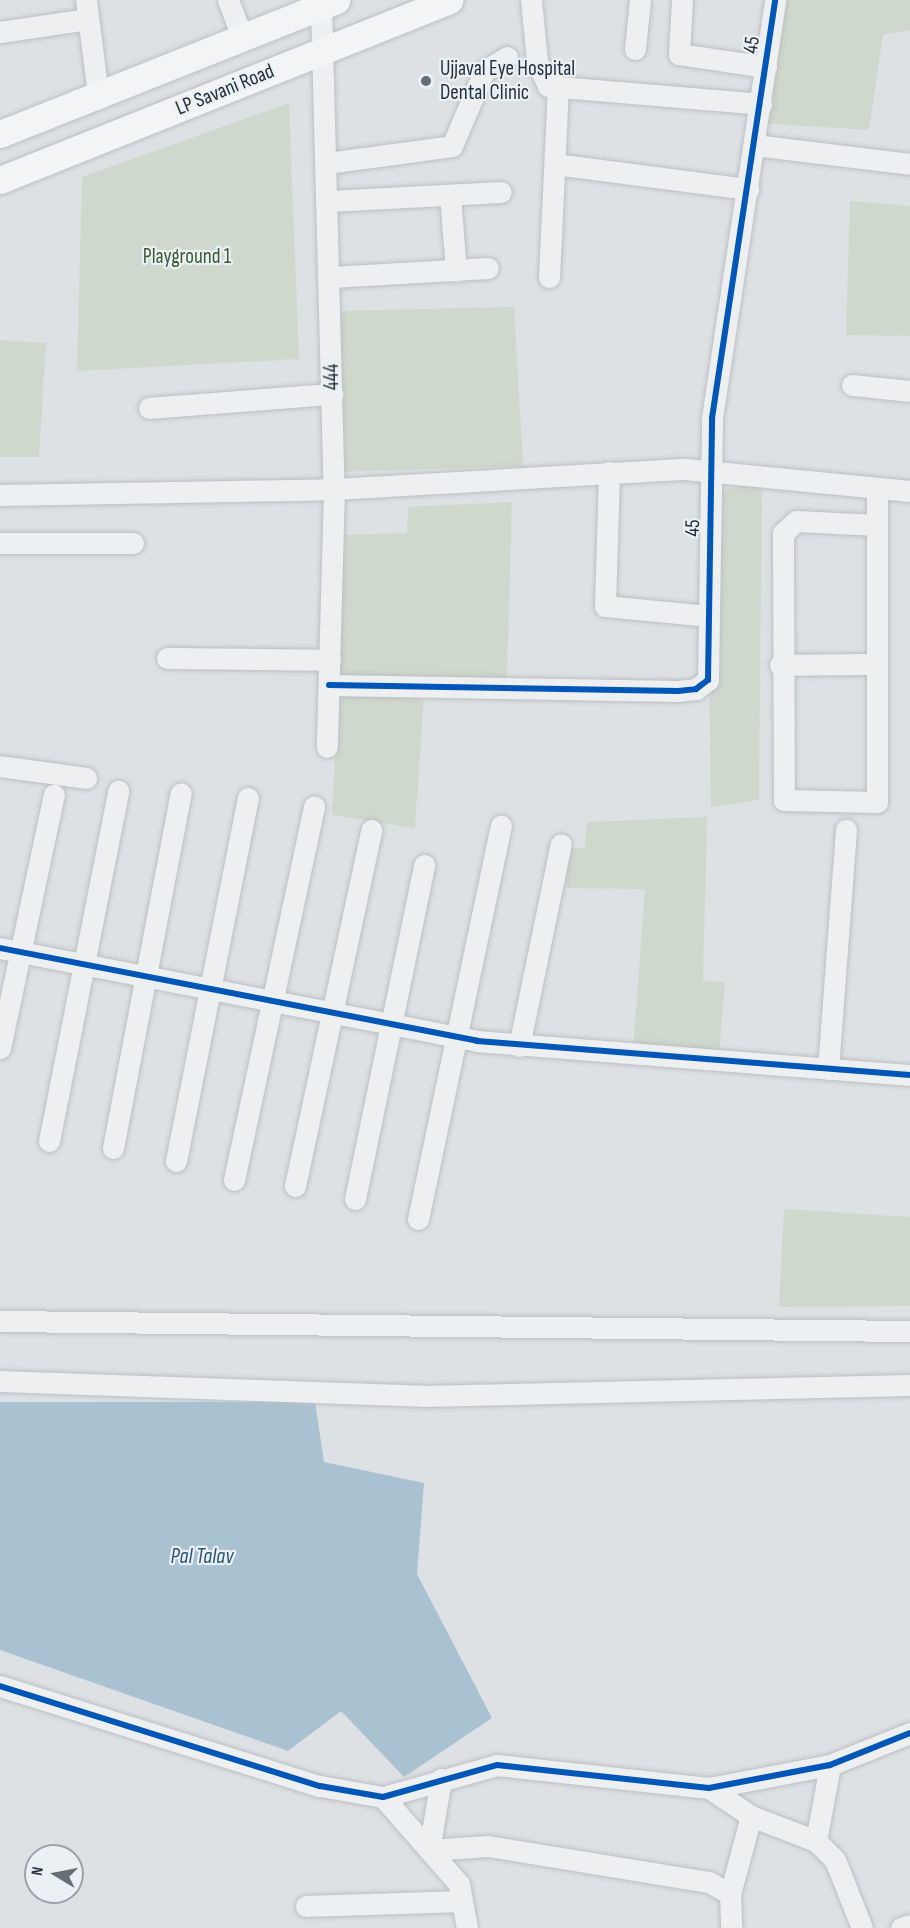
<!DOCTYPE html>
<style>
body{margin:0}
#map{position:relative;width:910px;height:1928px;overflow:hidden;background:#dee1e4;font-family:"Sofia Sans Condensed",sans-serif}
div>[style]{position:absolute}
.green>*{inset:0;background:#cfd8cd}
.water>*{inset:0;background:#a9c2d2}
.roads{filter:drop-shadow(0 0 2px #bcbfc2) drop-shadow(0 0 2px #bcbfc2)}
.minor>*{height:21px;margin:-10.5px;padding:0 10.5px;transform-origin:10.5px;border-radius:10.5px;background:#edeff1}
.major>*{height:27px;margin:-13.5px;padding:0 13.5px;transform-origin:13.5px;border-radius:13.5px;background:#f2f4f5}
.cycleway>*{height:6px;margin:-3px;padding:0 3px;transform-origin:3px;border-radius:3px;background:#0057b8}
.dots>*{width:16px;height:16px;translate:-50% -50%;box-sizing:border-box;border:3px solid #eaf0f4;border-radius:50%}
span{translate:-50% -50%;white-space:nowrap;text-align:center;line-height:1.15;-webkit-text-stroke:4.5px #eaf0f4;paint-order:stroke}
.street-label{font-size:21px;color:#24303d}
.poi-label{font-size:21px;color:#24303d}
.left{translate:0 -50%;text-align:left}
.park-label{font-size:21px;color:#3d5a30}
.water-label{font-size:22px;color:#2c5473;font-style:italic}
.north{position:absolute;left:24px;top:1844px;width:60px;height:60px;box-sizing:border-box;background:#eaf0f4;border:2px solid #9ba3ab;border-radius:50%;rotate:280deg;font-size:16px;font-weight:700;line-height:24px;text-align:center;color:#24303d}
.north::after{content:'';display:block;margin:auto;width:21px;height:27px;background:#656e77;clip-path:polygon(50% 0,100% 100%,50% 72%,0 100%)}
</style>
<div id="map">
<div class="green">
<i style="clip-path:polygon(776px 0,910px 0,910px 30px,883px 35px,869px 130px,759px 123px)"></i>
<i style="clip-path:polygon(289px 103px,299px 359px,77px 371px,82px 177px)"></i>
<i style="clip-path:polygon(850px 201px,910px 206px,910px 336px,846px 335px)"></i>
<i style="clip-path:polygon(514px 307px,523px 466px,336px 472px,332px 311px)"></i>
<i style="clip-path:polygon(0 340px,46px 343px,39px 457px,0 457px)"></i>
<i style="clip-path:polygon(762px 482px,759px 800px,711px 807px,707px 493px)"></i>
<i style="clip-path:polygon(512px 502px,507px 679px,333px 683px,336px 535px,407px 533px,408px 507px)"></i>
<i style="clip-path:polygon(424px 695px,415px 828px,332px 815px,338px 696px)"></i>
<i style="clip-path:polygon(707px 817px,703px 981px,725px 982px,719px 1056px,633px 1050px,645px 889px,567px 888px,565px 851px,585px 847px,587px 822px)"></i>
<i style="clip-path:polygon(784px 1209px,910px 1217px,910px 1306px,779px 1307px)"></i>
</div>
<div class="water">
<i style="clip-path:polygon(0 1402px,315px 1402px,324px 1462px,424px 1483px,417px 1574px,492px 1718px,404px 1777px,341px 1711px,288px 1751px,0 1650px)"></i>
</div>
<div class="roads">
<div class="minor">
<i style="left:86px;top:0;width:96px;rotate:82.8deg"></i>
<i style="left:228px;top:0;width:40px;rotate:69deg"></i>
<i style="left:531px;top:0;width:61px;rotate:84.4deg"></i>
<i style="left:537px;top:61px;width:27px;rotate:66deg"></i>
<i style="left:548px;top:86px;width:214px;rotate:4.8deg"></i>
<i style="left:682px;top:0;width:54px;rotate:93.2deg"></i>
<i style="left:679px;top:54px;width:88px;rotate:8.5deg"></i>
<i style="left:321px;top:6px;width:483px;rotate:88.5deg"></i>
<i style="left:334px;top:489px;width:258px;rotate:91.6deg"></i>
<i style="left:0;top:32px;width:89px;rotate:-8.4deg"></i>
<i style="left:635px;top:49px;width:49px;rotate:-84.2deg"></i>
<i style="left:754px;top:145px;width:157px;rotate:6.9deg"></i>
<i style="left:327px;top:163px;width:126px;rotate:-7.7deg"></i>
<i style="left:452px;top:146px;width:82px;rotate:-66.9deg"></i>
<i style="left:484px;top:71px;width:27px;rotate:-31deg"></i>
<i style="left:555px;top:164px;width:195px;rotate:7.4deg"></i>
<i style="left:450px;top:195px;width:76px;rotate:85.5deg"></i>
<i style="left:329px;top:201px;width:172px;rotate:-3deg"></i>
<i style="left:331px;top:277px;width:157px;rotate:-3.3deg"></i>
<i style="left:549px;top:277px;width:188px;rotate:-87.3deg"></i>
<i style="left:852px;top:385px;width:58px;rotate:5.9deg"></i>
<i style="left:149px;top:408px;width:184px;rotate:-4.4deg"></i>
<i style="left:609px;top:472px;width:134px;rotate:91.7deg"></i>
<i style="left:605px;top:606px;width:103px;rotate:5.5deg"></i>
<i style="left:0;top:495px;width:334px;rotate:-1deg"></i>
<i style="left:334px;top:489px;width:352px;rotate:-3.3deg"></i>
<i style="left:685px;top:469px;width:226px;rotate:5.6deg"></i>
<i style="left:877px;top:525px;width:81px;rotate:-177.2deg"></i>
<i style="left:796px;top:521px;width:18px;rotate:137deg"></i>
<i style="left:783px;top:533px;width:267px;rotate:89.8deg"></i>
<i style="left:784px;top:800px;width:93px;rotate:1.2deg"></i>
<i style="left:877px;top:802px;width:314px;rotate:-90deg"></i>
<i style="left:0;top:543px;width:133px"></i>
<i style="left:167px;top:658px;width:163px;rotate:0.7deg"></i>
<i style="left:780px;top:665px;width:97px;rotate:-0.6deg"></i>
<i style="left:329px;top:685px;width:349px;rotate:1deg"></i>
<i style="left:678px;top:691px;width:18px;rotate:-6deg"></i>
<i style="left:696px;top:689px;width:15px;rotate:-37deg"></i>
<i style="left:708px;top:680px;width:262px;rotate:-89.1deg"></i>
<i style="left:712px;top:418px;width:423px;rotate:-81.4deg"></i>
<i style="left:0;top:766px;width:87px;rotate:7.9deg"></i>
<i style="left:0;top:948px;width:486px;rotate:11deg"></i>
<i style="left:477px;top:1041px;width:434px;rotate:4.5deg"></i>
<i style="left:519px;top:1046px;width:206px;rotate:-78.3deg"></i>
<i style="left:0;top:1048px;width:259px;rotate:-78deg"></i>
<i style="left:828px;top:1069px;width:240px;rotate:-85.7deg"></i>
<i style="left:49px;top:1141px;width:357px;rotate:-78.8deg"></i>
<i style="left:113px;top:1148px;width:361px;rotate:-79.2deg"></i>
<i style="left:176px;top:1161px;width:370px;rotate:-78.8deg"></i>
<i style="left:234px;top:1180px;width:382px;rotate:-77.9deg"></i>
<i style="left:295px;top:1186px;width:364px;rotate:-77.9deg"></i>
<i style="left:355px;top:1199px;width:341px;rotate:-78.3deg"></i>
<i style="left:418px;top:1219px;width:402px;rotate:-78.1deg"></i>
<i style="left:0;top:1321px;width:910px;rotate:0.63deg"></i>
<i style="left:0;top:1381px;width:423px;rotate:2deg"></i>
<i style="left:423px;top:1396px;width:487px;rotate:-1.3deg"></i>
<i style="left:0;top:1686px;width:335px;rotate:17.4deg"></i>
<i style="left:320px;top:1786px;width:64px;rotate:9.9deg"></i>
<i style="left:383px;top:1797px;width:118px;rotate:-15.7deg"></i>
<i style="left:497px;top:1765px;width:213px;rotate:6.2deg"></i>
<i style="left:709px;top:1788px;width:123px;rotate:-10.8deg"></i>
<i style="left:830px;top:1765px;width:86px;rotate:-21.8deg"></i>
<i style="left:830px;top:1765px;width:77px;rotate:100.4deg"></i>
<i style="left:816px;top:1841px;width:27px;rotate:45deg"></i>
<i style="left:835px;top:1860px;width:73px;rotate:68.3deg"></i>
<i style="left:441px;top:1779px;width:72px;rotate:99.6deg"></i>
<i style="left:429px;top:1850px;width:59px;rotate:-3.9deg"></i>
<i style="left:488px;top:1846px;width:224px;rotate:9.3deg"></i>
<i style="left:709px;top:1882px;width:24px;rotate:30deg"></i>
<i style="left:730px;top:1894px;width:34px;rotate:88deg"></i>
<i style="left:709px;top:1788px;width:50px;rotate:33.7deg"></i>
<i style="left:751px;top:1816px;width:70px;rotate:21deg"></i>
<i style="left:383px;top:1797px;width:116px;rotate:48.9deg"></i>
<i style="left:459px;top:1884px;width:45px;rotate:79.7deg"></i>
<i style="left:730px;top:1894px;width:81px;rotate:-74.9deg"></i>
<i style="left:306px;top:1906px;width:156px;rotate:-1.8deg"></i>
<i style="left:901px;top:1928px;width:9px;rotate:-18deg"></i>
</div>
<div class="major">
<i style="left:0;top:134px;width:362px;rotate:-21.7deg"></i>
<i style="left:0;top:180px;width:484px;rotate:-21.8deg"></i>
</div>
</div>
<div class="cycleway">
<i style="left:329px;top:685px;width:349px;rotate:1deg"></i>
<i style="left:678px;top:691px;width:18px;rotate:-6deg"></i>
<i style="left:696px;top:689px;width:15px;rotate:-37deg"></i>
<i style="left:708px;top:680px;width:262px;rotate:-89.1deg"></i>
<i style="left:712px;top:418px;width:423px;rotate:-81.4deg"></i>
<i style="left:0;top:948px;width:486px;rotate:11deg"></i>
<i style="left:477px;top:1041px;width:434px;rotate:4.5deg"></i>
<i style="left:0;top:1686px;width:335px;rotate:17.4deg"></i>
<i style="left:320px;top:1786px;width:64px;rotate:9.9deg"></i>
<i style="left:383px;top:1797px;width:118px;rotate:-15.7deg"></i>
<i style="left:497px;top:1765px;width:213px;rotate:6.2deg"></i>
<i style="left:709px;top:1788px;width:123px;rotate:-10.8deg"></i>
<i style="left:830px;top:1765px;width:86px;rotate:-21.8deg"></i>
</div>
<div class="dots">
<i style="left:426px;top:81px;background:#656e77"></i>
</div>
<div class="street-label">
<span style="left:752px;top:45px;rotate:-83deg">45</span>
<span style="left:225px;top:90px;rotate:-22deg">LP Savani Road</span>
<span style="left:332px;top:377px;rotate:-91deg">444</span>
<span style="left:693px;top:528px;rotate:-89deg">45</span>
</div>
<div class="poi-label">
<span class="left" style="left:440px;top:81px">Ujjaval Eye Hospital<br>Dental Clinic</span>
</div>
<div class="park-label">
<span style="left:187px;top:257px">Playground 1</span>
</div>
<div class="water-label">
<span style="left:202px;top:1557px">Pal Talav</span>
</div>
<div class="north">N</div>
</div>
